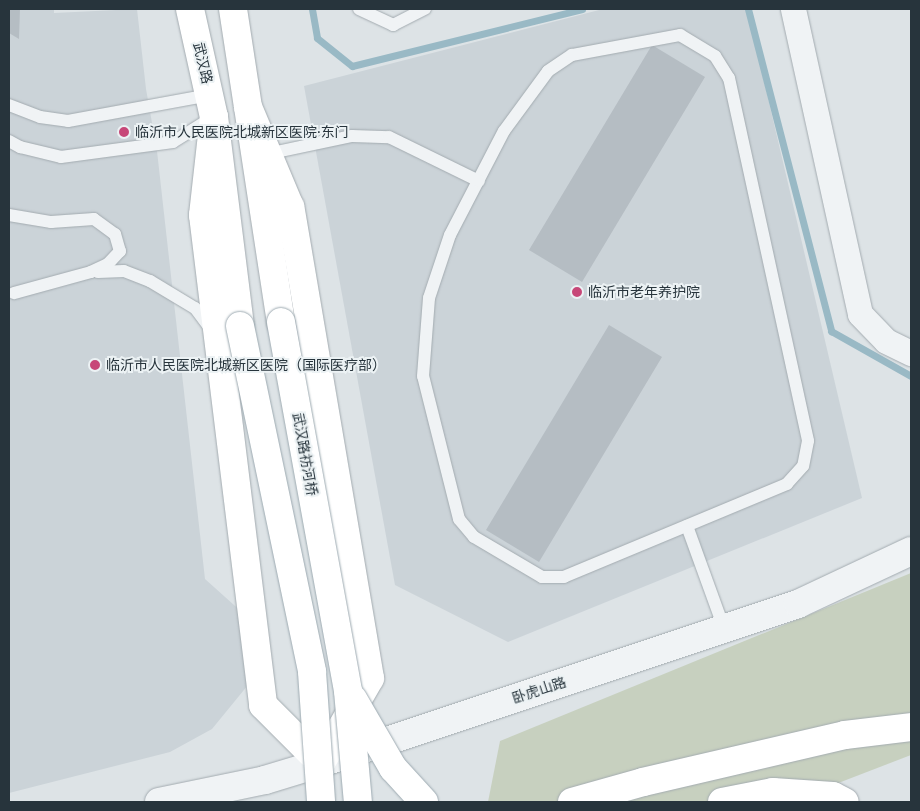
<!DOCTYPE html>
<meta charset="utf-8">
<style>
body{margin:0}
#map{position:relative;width:920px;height:811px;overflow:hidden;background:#dde3e6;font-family:"Open Sans","Noto Sans SC",sans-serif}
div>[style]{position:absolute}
.built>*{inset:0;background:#cbd3d8}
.green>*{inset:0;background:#c7d0bf}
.stream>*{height:7px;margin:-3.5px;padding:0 3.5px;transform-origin:3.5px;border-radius:3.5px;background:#99b9c5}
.building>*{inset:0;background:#b5bdc3}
.roads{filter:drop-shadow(0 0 1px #a3abb0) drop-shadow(0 0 1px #a3abb0)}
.service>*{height:12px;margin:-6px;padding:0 6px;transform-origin:6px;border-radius:6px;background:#f0f3f5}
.minor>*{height:25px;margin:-12.5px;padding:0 12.5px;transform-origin:12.5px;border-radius:12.5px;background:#f0f3f5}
.tertiary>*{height:28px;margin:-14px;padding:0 14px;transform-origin:14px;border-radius:14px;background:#f0f3f5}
.primary>*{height:28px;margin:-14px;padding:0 14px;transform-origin:14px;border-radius:14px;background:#fff}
.bridges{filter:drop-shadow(0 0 1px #9daab1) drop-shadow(0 0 1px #9daab1)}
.primary-bridge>*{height:28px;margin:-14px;padding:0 14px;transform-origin:14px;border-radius:14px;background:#fff}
.dots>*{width:14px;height:14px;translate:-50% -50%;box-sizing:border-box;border:2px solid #ecf2f4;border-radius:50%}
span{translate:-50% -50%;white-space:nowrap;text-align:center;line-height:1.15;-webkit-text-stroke:4px #ecf2f4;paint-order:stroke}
.street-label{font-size:14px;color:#27343c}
.poi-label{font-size:14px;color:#27343c}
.left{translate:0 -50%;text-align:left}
.frame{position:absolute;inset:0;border:10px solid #27343c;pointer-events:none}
</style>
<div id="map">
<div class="built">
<i style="clip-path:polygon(9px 9px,54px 9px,54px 13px,137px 9px,146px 89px,157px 151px,205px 579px,244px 614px,248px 685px,212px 729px,170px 752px,9px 793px)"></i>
<i style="clip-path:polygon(603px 9px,747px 9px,862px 498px,508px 642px,395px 585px,304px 86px)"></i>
</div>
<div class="green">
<i style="clip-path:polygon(911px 573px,911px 755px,789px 802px,488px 802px,500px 741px)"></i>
</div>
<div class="stream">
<i style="left:312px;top:9px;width:29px;rotate:80deg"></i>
<i style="left:317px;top:38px;width:45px;rotate:38.7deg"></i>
<i style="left:352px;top:66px;width:237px;rotate:-13.9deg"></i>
<i style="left:748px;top:9px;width:333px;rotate:75.5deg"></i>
<i style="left:831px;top:331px;width:92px;rotate:29.4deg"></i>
</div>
<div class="building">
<i style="clip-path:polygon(9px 9px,20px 9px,19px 39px,9px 33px)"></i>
<i style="clip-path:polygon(652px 45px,705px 77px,582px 282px,529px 250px)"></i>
<i style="clip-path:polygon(609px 325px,662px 357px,539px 562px,486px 530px)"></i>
</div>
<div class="roads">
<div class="service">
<i style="left:359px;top:9px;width:38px;rotate:25deg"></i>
<i style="left:393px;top:25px;width:36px;rotate:-27deg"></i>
<i style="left:680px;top:35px;width:41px;rotate:31deg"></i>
<i style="left:715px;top:56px;width:26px;rotate:58deg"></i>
<i style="left:729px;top:78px;width:371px;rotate:77.7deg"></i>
<i style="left:808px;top:441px;width:25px;rotate:101deg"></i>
<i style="left:803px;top:466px;width:24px;rotate:132deg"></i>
<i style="left:787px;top:484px;width:242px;rotate:157.4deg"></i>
<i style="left:564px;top:577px;width:22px;rotate:180deg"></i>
<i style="left:542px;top:577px;width:79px;rotate:-149.5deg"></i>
<i style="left:474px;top:537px;width:23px;rotate:-130deg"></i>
<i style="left:459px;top:519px;width:147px;rotate:-104.1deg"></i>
<i style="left:423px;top:376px;width:78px;rotate:-85.6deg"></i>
<i style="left:429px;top:298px;width:66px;rotate:-71.6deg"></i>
<i style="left:450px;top:235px;width:117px;rotate:-62.6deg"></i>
<i style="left:504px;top:131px;width:74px;rotate:-53.7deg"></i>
<i style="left:548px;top:71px;width:29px;rotate:-34deg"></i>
<i style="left:572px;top:55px;width:110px;rotate:-10.5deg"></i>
<i style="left:9px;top:105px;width:33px;rotate:21deg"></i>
<i style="left:40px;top:117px;width:28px;rotate:8deg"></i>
<i style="left:68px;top:121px;width:144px;rotate:-10.4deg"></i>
<i style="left:9px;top:141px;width:13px;rotate:29deg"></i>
<i style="left:20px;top:147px;width:42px;rotate:13.7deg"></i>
<i style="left:61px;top:157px;width:113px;rotate:-7.6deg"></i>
<i style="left:173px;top:142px;width:47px;rotate:-32deg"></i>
<i style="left:267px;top:154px;width:87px;rotate:-12deg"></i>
<i style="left:352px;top:136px;width:37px;rotate:2deg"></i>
<i style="left:389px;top:137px;width:100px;rotate:26.1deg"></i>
<i style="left:9px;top:215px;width:43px;rotate:9.5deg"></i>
<i style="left:51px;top:222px;width:43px;rotate:-4deg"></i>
<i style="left:94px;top:219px;width:26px;rotate:36deg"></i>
<i style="left:115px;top:234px;width:18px;rotate:74deg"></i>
<i style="left:120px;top:251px;width:18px;rotate:133deg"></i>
<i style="left:108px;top:264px;width:19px;rotate:155deg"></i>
<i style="left:91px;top:272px;width:80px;rotate:164.7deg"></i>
<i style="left:98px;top:272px;width:26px;rotate:-2deg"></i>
<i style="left:124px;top:271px;width:28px;rotate:21deg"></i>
<i style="left:150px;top:281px;width:52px;rotate:31deg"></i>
<i style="left:195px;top:308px;width:26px;rotate:53deg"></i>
<i style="left:687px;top:526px;width:109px;rotate:70.1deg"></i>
</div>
<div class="minor">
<i style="left:793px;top:9px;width:312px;rotate:77.6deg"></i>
<i style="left:860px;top:314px;width:37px;rotate:46deg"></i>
<i style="left:886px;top:341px;width:28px;rotate:26deg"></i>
</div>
<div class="tertiary">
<i style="left:159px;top:802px;width:108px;rotate:-11.7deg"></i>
<i style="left:265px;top:780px;width:59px;rotate:-16.9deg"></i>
<i style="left:321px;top:763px;width:503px;rotate:-18.43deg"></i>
<i style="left:798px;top:604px;width:125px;rotate:-25.1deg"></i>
</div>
<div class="primary">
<i style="left:190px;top:9px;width:111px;rotate:77.5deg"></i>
<i style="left:214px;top:117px;width:211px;rotate:82.9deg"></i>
<i style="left:233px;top:9px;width:317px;rotate:81.3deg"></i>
<i style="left:214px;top:117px;width:99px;rotate:96.4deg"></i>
<i style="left:203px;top:215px;width:494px;rotate:83deg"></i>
<i style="left:263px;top:705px;width:82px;rotate:45deg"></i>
<i style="left:321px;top:763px;width:98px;rotate:-60deg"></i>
<i style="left:370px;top:678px;width:478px;rotate:-99.6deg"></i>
<i style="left:290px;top:207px;width:108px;rotate:-112.8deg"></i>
<i style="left:572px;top:802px;width:74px;rotate:-15.7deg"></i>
<i style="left:643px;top:782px;width:207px;rotate:-13.1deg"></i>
<i style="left:845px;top:735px;width:66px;rotate:-6.9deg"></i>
<i style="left:722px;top:802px;width:52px;rotate:-11.1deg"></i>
<i style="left:773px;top:792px;width:60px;rotate:3.8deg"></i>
<i style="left:833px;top:796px;width:13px;rotate:27deg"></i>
</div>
</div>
<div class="bridges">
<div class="primary-bridge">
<i style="left:281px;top:322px;width:375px;rotate:79.7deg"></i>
<i style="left:348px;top:691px;width:111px;rotate:84.9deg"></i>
<i style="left:240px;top:326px;width:353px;rotate:78.2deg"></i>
<i style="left:312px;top:672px;width:130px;rotate:86deg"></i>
<i style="left:353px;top:699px;width:80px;rotate:59.9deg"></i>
<i style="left:393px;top:768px;width:46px;rotate:47.6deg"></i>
</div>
</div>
<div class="dots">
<i style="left:124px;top:132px;background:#c74778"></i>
<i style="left:577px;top:292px;background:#c74778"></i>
<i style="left:95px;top:365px;background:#c74778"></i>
</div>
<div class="street-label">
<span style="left:203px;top:63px;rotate:77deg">武汉路</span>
<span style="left:305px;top:454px;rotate:80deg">武汉路祊河桥</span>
<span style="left:539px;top:690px;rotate:-18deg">卧虎山路</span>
</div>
<div class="poi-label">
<span class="left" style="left:135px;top:132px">临沂市人民医院北城新区医院·东门</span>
<span class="left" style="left:588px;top:292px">临沂市老年养护院</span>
<span class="left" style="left:106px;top:365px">临沂市人民医院北城新区医院（国际医疗部）</span>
</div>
<div class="frame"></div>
</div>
